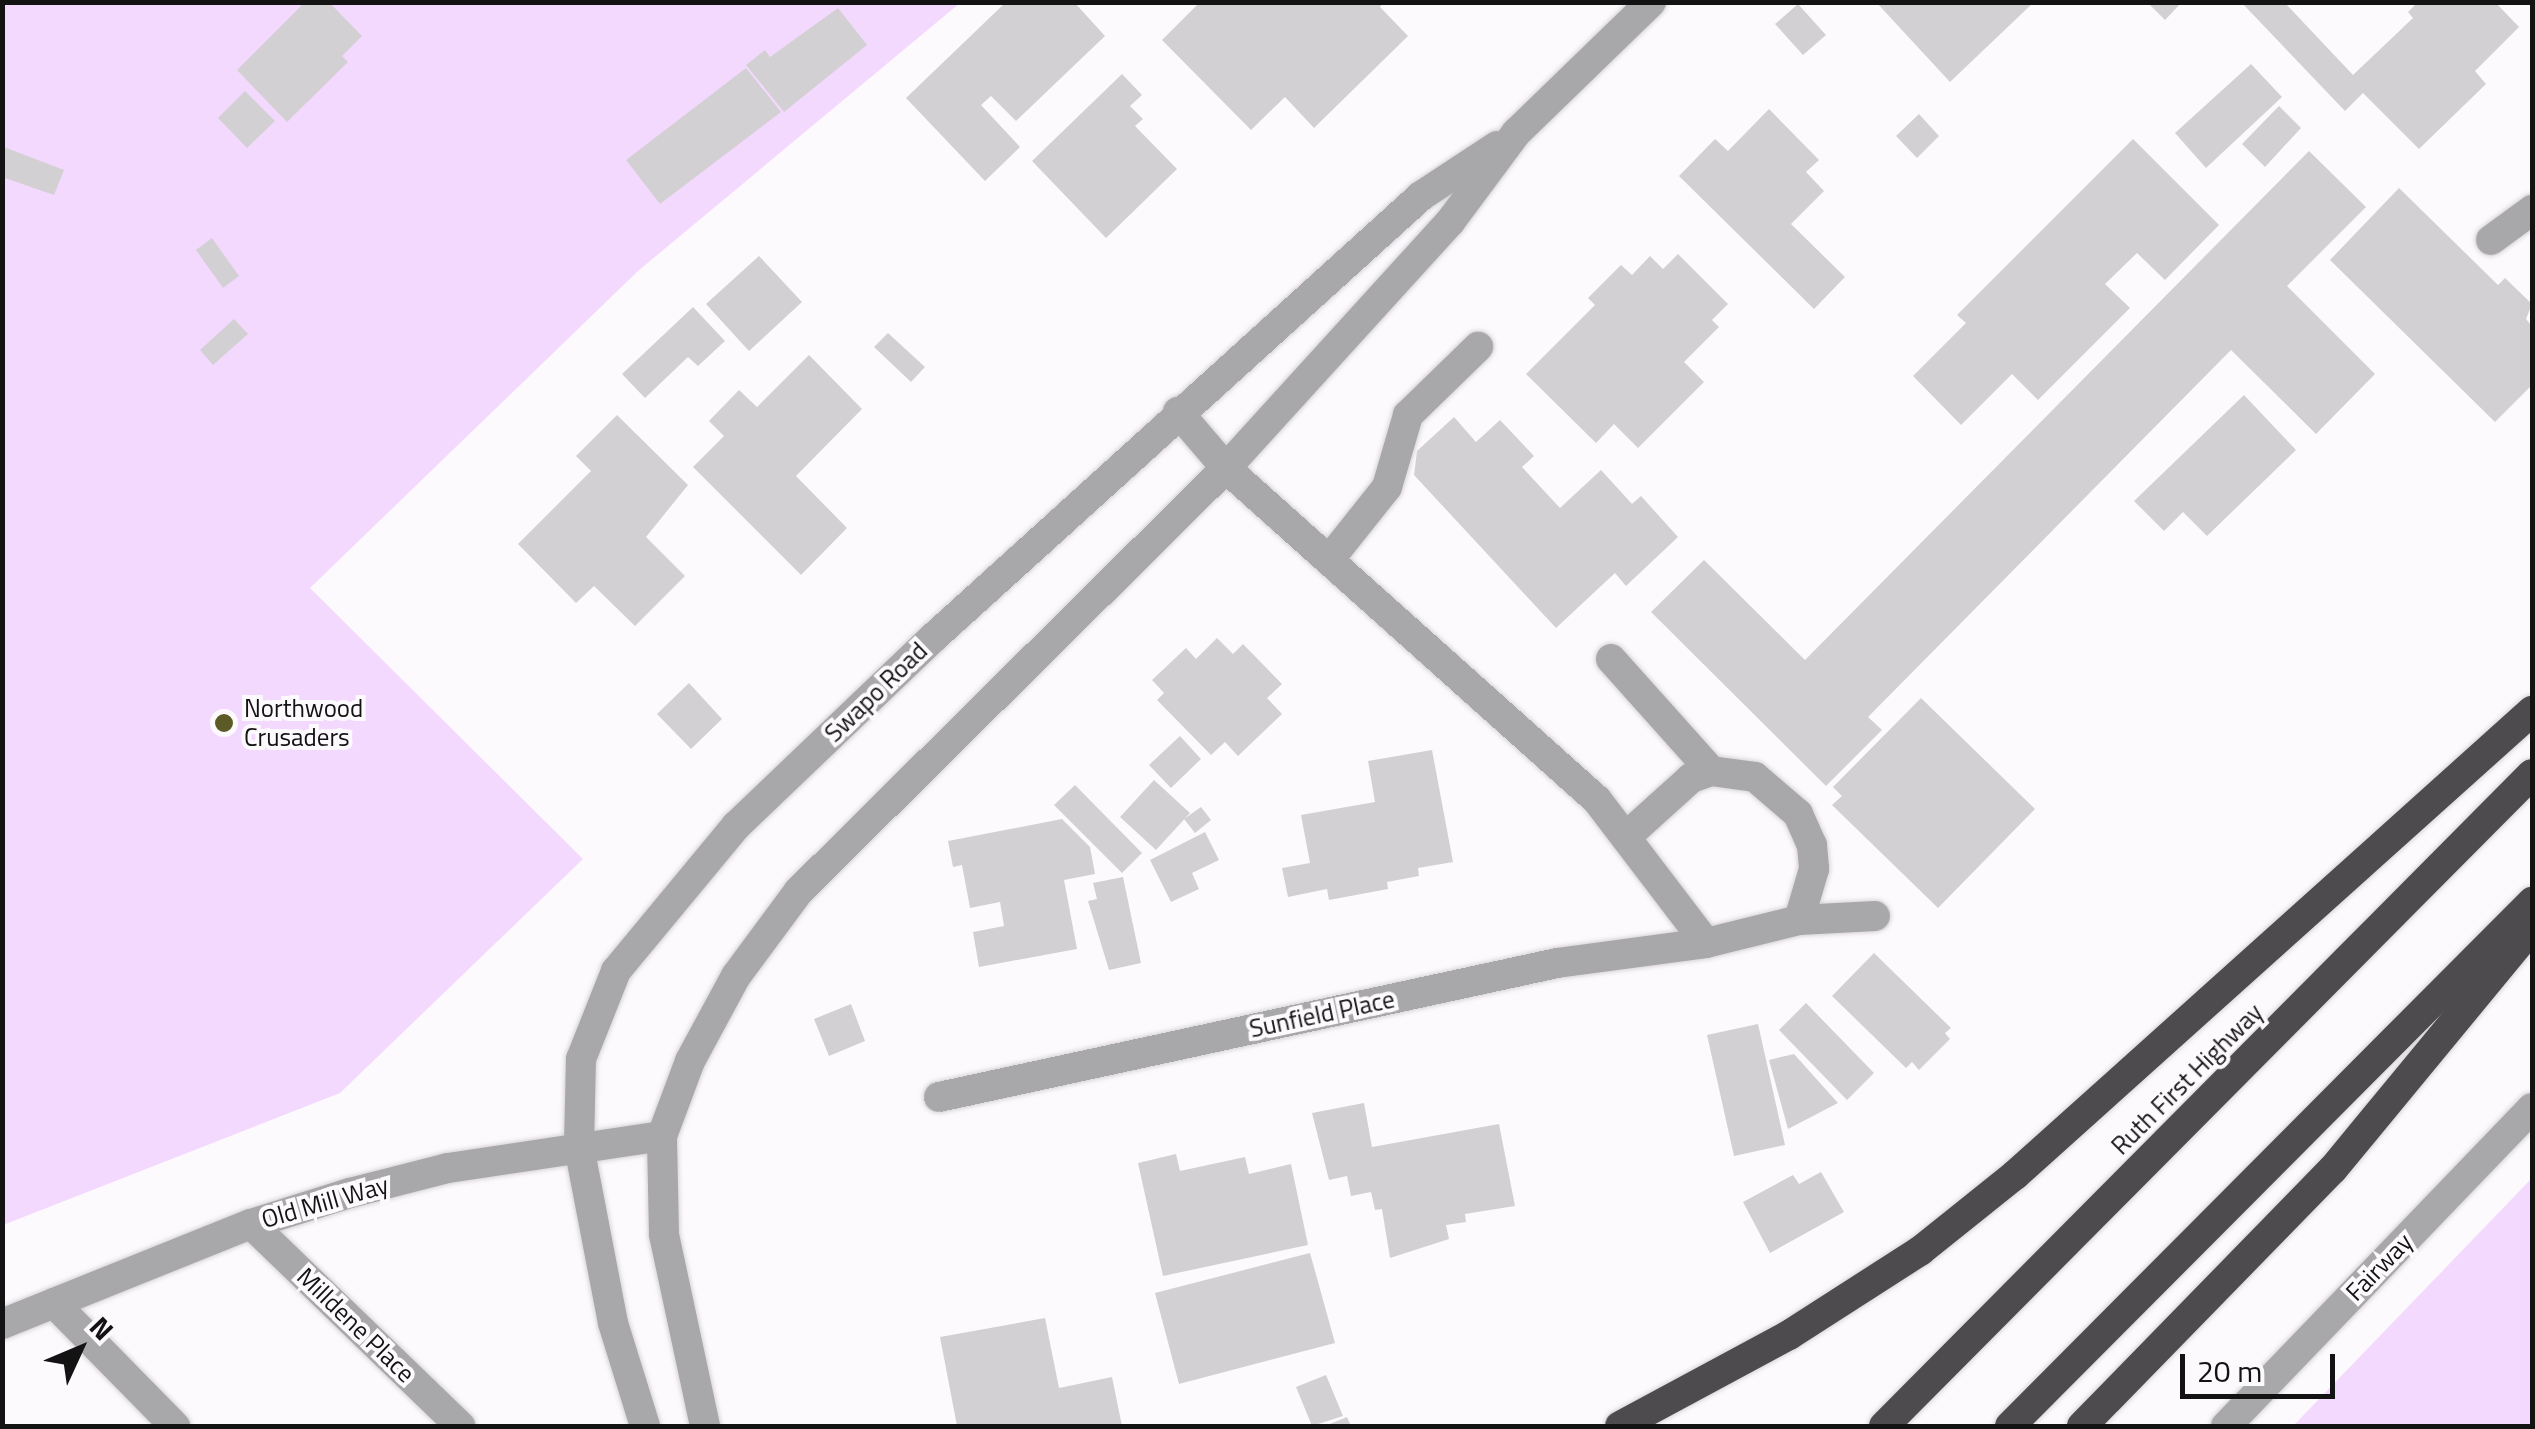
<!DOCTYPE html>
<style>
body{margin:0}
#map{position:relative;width:2535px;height:1429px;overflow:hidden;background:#fdfafe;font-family:"Titillium Web",sans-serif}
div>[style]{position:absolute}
.green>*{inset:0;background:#f4d9fe}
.building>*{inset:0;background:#d3d0d4}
.roads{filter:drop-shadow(0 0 2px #d8d5d9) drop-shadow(0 0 2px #d8d5d9)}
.minor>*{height:30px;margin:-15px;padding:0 15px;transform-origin:15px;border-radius:15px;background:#a8a7a9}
.highway>*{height:30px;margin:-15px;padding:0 15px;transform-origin:15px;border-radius:15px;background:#4d4b4e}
.dots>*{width:28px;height:28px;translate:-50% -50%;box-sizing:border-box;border:5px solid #fdfafe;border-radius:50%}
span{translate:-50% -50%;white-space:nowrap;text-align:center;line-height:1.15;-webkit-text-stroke:8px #fdfafe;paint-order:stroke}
.street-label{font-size:25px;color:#141314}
.poi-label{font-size:25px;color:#141314}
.left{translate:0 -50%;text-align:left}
.frame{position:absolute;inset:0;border:5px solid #141314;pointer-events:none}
.north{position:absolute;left:30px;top:1299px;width:100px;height:100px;-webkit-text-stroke:8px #fdfafe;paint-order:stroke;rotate:46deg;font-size:28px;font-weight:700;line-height:40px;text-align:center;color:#141314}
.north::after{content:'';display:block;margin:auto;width:35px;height:45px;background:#141314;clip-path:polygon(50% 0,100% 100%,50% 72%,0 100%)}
.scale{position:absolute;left:2180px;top:1354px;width:155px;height:45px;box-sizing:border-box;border:5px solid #141314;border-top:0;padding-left:12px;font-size:30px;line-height:35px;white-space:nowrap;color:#141314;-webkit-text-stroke:8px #fdfafe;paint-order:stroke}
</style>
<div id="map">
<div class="green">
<i style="clip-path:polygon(3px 3px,960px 3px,638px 271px,310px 588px,583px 859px,340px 1093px,3px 1225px)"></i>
<i style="clip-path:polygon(2532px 1178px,2532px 1426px,2293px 1426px)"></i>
</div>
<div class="building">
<i style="clip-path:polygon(305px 2px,329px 2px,362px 36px,342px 56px,348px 62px,287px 122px,237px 70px)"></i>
<i style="clip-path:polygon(1006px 2px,1074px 2px,1105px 36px,1016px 121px,991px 96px,981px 105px,1020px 147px,985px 181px,906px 98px)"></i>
<i style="clip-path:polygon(1200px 2px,1384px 2px,1380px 7px,1408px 36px,1314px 128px,1285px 97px,1251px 130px,1162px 40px)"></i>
<i style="clip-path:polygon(1876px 2px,2034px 2px,1950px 82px)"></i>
<i style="clip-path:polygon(2147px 2px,2182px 2px,2165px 20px)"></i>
<i style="clip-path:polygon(2241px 2px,2284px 2px,2353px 75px,2413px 18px,2408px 12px,2418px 2px,2495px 2px,2519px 27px,2475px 71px,2486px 84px,2419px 149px,2363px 93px,2345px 111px)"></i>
<i style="clip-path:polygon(1798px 4px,1826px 35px,1803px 55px,1775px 24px)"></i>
<i style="clip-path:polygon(838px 8px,867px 45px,784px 112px,746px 65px,765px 50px,770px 57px)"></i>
<i style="clip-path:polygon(2251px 64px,2282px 97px,2206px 168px,2175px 133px)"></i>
<i style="clip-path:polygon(746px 68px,781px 112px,660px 204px,626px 160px)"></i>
<i style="clip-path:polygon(1122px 74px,1142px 95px,1130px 106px,1143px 119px,1135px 126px,1177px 169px,1106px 238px,1032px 161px)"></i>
<i style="clip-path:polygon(245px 91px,275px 121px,247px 148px,218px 118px)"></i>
<i style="clip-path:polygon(2279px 106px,2301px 128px,2265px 167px,2242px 144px)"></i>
<i style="clip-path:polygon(1769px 109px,1819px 160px,1806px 172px,1824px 191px,1791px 224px,1845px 277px,1814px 309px,1679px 176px,1715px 139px,1728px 151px)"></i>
<i style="clip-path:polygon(1919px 114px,1939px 136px,1917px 158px,1896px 136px)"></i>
<i style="clip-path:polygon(2133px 139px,2219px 225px,2165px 280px,2137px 253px,2105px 284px,2130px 308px,2038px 400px,2012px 374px,1961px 425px,1913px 376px,1966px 323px,1957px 315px)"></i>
<i style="clip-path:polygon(4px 147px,64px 170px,54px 195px,2px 177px)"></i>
<i style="clip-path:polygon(2309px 151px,2366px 207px,2287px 286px,2375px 374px,2316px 434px,2231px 350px,1868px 717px,1882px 730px,1826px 786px,1651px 612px,1704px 560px,1805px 660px)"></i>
<i style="clip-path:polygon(2399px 188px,2498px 285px,2505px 278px,2532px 304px,2526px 319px,2532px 326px,2532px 385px,2495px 422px,2330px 260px)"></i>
<i style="clip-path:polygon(212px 238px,239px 276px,223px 288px,196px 250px)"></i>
<i style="clip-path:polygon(1678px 254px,1728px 304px,1712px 320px,1719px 327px,1684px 362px,1704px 382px,1638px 448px,1614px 424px,1596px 443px,1526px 374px,1595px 305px,1588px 298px,1621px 265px,1632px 275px,1650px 256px,1663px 269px)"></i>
<i style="clip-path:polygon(759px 256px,802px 302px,749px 351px,706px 304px)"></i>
<i style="clip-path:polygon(693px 307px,725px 341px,698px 366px,688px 357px,645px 398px,622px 374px)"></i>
<i style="clip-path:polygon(234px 319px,248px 334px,213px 365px,200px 350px)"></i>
<i style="clip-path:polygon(888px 333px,925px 367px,911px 382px,874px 347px)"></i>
<i style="clip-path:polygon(809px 355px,862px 409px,796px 476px,847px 528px,801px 575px,693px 467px,724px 436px,709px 421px,739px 390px,757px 407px)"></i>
<i style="clip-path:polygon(2244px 395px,2296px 450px,2207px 536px,2183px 512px,2164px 531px,2134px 501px)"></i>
<i style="clip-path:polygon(617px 415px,688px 485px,646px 537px,685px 576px,635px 626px,594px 586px,576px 603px,518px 544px,591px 471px,576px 456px)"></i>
<i style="clip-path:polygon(1454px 417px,1476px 442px,1500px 420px,1534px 456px,1522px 467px,1560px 508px,1601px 470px,1632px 504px,1641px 496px,1678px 537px,1626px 586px,1615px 573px,1556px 628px,1414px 475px,1417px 451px)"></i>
<i style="clip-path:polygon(1217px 638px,1233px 654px,1243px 644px,1282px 684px,1267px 698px,1282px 714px,1238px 756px,1225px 742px,1211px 755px,1157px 700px,1164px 693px,1152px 680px,1186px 648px,1196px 659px)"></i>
<i style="clip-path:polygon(689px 683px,722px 719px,691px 749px,657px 714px)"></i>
<i style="clip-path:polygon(1921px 698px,2035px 809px,1938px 908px,1832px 805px,1842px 796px,1833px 787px)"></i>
<i style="clip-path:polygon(1180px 736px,1201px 759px,1171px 788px,1149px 765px)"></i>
<i style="clip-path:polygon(1432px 750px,1453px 862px,1418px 868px,1419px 876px,1387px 882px,1388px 889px,1329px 900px,1327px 889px,1288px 897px,1282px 868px,1310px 863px,1301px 815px,1375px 802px,1368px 761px)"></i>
<i style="clip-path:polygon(1154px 780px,1190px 813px,1156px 850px,1120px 817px)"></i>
<i style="clip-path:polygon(1075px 785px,1142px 853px,1122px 873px,1054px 805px)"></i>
<i style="clip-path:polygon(1201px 807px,1211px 820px,1195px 833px,1184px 819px)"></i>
<i style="clip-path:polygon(1062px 819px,1090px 847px,1095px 874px,1064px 880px,1077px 949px,979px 967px,973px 932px,1004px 926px,1000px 902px,970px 908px,962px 865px,953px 867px,948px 841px)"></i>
<i style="clip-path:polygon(1205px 832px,1219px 860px,1192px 873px,1199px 889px,1171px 902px,1150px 860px)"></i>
<i style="clip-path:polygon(1123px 877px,1141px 963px,1109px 970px,1088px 901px,1097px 899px,1093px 883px)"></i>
<i style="clip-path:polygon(1874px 953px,1951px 1028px,1945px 1033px,1950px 1039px,1919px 1070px,1912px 1062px,1906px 1068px,1832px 996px)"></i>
<i style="clip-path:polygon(1806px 1003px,1874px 1073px,1847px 1100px,1779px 1030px)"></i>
<i style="clip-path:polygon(851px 1004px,865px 1041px,829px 1056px,814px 1019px)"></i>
<i style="clip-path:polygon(1758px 1024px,1785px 1145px,1734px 1156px,1707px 1035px)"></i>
<i style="clip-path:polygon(1794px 1054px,1838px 1103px,1788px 1129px,1769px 1060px)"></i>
<i style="clip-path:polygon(1364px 1103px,1372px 1147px,1499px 1124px,1515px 1206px,1465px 1214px,1466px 1222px,1446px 1225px,1449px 1239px,1390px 1258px,1382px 1209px,1375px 1210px,1371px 1192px,1351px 1196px,1347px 1176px,1329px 1180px,1312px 1113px)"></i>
<i style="clip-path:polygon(1176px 1154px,1180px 1171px,1245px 1157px,1249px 1174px,1291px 1164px,1308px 1245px,1163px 1276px,1138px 1163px)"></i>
<i style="clip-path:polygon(1821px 1172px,1844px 1212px,1770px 1253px,1743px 1202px,1793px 1175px,1799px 1184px)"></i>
<i style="clip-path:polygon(1310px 1253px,1335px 1343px,1179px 1384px,1155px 1293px)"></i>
<i style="clip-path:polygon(1045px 1318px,1059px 1388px,1112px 1377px,1122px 1426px,957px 1426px,940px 1337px)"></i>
<i style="clip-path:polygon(1326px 1375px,1343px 1416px,1312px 1426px,1296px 1387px)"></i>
<i style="clip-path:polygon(1347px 1417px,1351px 1426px,1325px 1426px)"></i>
</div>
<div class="roads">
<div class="minor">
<i style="left:2491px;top:240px;width:51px;rotate:-36.2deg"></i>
<i style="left:1329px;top:560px;width:93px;rotate:-51.5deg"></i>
<i style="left:1387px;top:487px;width:75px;rotate:-73.7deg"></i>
<i style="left:1408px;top:415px;width:98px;rotate:-44.2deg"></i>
<i style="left:1611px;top:659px;width:150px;rotate:48.2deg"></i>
<i style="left:1628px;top:835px;width:85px;rotate:-42.1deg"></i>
<i style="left:1691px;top:778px;width:21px;rotate:-19deg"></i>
<i style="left:1711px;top:771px;width:44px;rotate:7.8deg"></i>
<i style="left:1755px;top:777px;width:57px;rotate:40.7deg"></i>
<i style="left:1798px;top:814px;width:34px;rotate:66deg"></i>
<i style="left:1812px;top:845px;width:24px;rotate:85deg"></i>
<i style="left:1814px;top:869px;width:53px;rotate:106.4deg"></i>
<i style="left:1706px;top:943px;width:96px;rotate:-13.9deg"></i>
<i style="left:1799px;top:920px;width:76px;rotate:-3deg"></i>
<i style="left:939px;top:1097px;width:632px;rotate:-12.23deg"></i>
<i style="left:1557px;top:963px;width:150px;rotate:-7.6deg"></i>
<i style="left:1706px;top:943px;width:180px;rotate:-127.3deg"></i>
<i style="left:1597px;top:800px;width:498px;rotate:-138.2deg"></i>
<i style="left:1226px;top:468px;width:74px;rotate:-130.6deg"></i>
<i style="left:251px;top:1224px;width:291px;rotate:44deg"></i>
<i style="left:54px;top:1303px;width:173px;rotate:45.5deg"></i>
<i style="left:2px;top:1324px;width:268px;rotate:-21.9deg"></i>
<i style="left:251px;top:1224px;width:104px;rotate:-17.4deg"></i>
<i style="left:350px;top:1193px;width:101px;rotate:-14.3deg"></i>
<i style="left:448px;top:1168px;width:216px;rotate:-8.5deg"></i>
<i style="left:645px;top:1426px;width:108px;rotate:-107.3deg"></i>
<i style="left:613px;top:1323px;width:180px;rotate:-100.9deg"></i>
<i style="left:579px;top:1146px;width:87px;rotate:-88.7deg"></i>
<i style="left:581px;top:1059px;width:95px;rotate:-68.3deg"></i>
<i style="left:616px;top:971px;width:188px;rotate:-50.4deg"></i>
<i style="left:736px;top:826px;width:274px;rotate:-43.7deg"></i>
<i style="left:934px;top:637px;width:657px;rotate:-42.16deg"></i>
<i style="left:1421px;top:196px;width:91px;rotate:-33.3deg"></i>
<i style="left:705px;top:1426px;width:196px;rotate:-102.1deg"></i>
<i style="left:664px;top:1234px;width:98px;rotate:-91.2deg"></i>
<i style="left:662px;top:1136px;width:80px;rotate:-69.5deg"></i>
<i style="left:690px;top:1061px;width:97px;rotate:-61.6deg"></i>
<i style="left:736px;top:976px;width:106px;rotate:-53.5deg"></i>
<i style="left:799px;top:891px;width:601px;rotate:-44.73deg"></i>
<i style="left:1226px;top:468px;width:333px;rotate:-47.7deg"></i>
<i style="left:1450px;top:222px;width:111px;rotate:-53.4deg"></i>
<i style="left:1516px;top:133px;width:188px;rotate:-44.1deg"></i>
<i style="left:2226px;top:1426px;width:441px;rotate:-46.1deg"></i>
</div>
<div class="highway">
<i style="left:1620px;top:1426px;width:192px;rotate:-28.3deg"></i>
<i style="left:1789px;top:1335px;width:156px;rotate:-32.7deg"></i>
<i style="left:1920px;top:1251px;width:122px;rotate:-38.7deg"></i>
<i style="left:2015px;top:1175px;width:695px;rotate:-41.91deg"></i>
<i style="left:1884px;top:1426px;width:919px;rotate:-45.18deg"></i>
<i style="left:2010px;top:1426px;width:740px;rotate:-45.11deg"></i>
<i style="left:2082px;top:1426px;width:359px;rotate:-45.7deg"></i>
<i style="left:2333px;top:1169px;width:313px;rotate:-50.5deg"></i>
</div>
</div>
<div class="dots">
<i style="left:224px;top:723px;background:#5c5a27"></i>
</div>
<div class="street-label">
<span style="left:876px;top:692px;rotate:-44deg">Swapo Road</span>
<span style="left:1322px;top:1014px;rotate:-12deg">Sunfield Place</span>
<span style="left:2187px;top:1079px;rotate:-45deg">Ruth First Highway</span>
<span style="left:325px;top:1202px;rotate:-16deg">Old Mill Way</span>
<span style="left:2379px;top:1267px;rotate:-46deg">Fairway</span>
<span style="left:356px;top:1325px;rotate:44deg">Milldene Place</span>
</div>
<div class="poi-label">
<span class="left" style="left:244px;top:723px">Northwood<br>Crusaders</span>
</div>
<div class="frame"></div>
<div class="north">N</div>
<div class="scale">20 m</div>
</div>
